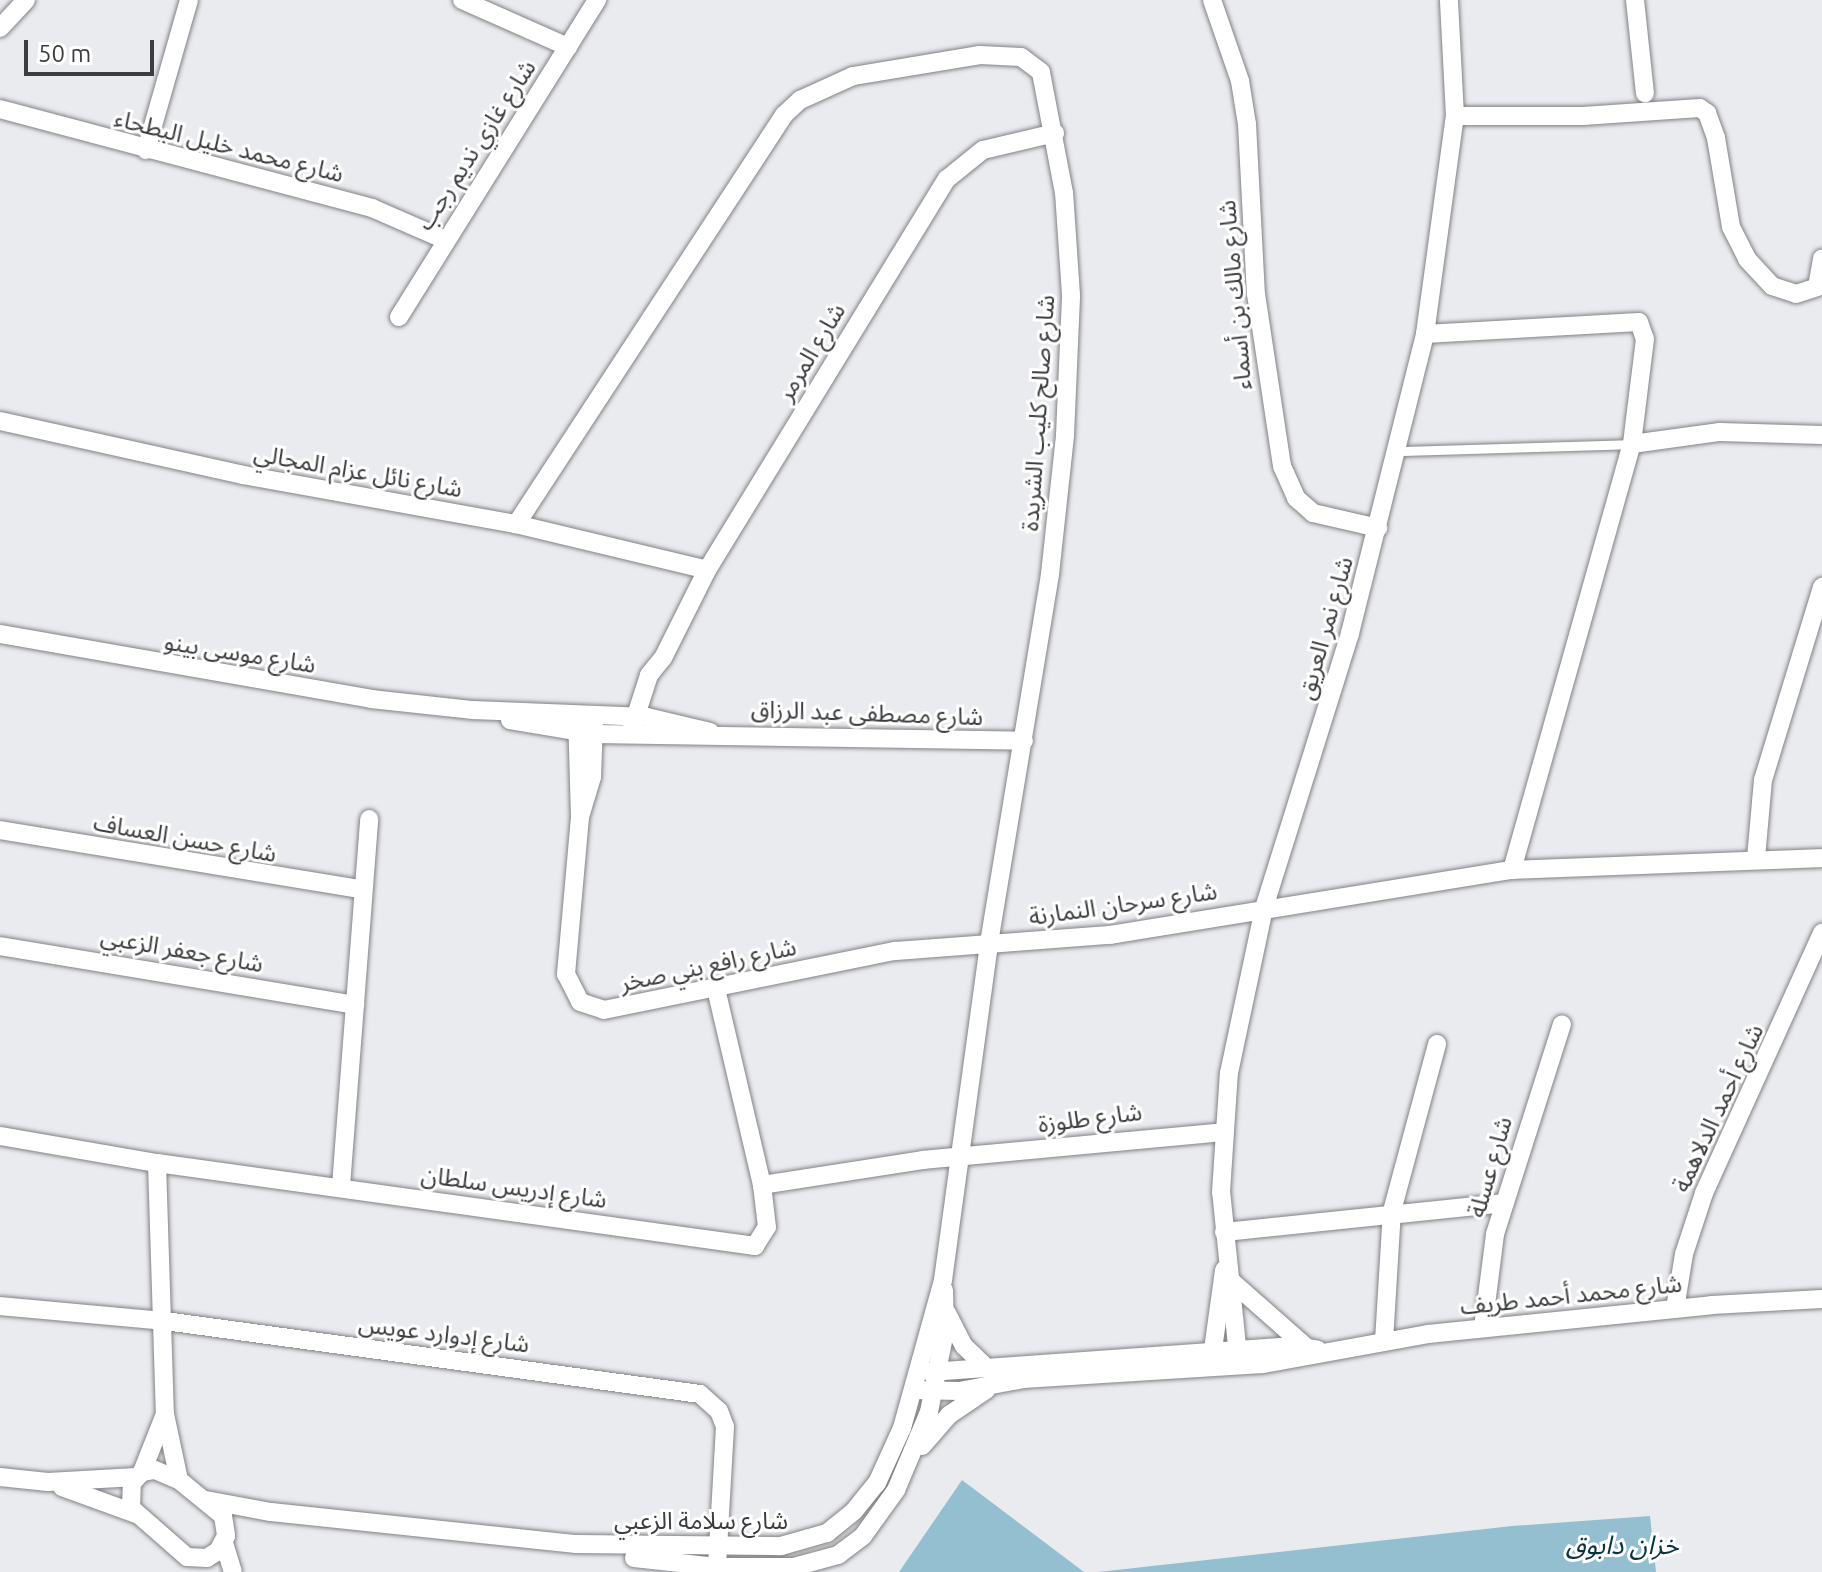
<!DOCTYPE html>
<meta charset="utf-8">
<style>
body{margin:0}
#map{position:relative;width:1822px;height:1572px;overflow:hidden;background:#eaebef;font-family:Ubuntu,"Noto Sans Arabic",sans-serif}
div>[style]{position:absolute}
.water>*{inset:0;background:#93bfd0}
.roads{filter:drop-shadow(0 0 2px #818285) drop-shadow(0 0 2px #818285)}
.lane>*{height:9px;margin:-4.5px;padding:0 4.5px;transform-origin:4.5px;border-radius:4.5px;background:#fff}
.street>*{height:18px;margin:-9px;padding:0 9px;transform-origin:9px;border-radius:9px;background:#fff}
span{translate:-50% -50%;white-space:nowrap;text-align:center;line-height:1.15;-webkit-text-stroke:6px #fff;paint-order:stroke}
.street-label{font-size:24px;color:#3c3d3e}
.water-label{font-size:26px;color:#08323f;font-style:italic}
.scale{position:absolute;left:24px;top:40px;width:130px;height:36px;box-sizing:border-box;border:4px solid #3c3d3e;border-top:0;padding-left:10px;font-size:24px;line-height:28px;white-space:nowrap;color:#3c3d3e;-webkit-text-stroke:6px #fff;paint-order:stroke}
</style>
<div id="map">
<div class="water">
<i style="clip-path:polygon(962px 1480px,1084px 1572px,899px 1572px)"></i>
<i style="clip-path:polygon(1650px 1516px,1656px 1572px,1098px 1572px,1512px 1526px)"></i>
</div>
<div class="roads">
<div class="lane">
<i style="left:1399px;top:451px;width:233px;rotate:-1.7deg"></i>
</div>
<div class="street">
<i style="left:462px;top:0;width:116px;rotate:23.9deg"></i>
<i style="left:1212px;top:0;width:86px;rotate:70.9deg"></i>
<i style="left:1240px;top:81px;width:44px;rotate:80.8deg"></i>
<i style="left:1247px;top:124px;width:170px;rotate:87deg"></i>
<i style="left:1256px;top:294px;width:174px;rotate:81.4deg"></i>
<i style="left:1282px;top:466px;width:35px;rotate:66deg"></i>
<i style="left:1296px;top:498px;width:23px;rotate:41deg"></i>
<i style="left:1313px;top:513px;width:67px;rotate:13deg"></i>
<i style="left:1635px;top:0;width:94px;rotate:83.9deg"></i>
<i style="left:0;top:28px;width:38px;rotate:-47deg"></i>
<i style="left:0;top:109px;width:385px;rotate:14.9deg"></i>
<i style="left:372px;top:208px;width:77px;rotate:23.6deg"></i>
<i style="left:1455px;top:116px;width:128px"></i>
<i style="left:1583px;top:116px;width:117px;rotate:-3.9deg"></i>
<i style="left:1700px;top:108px;width:9px;rotate:36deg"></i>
<i style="left:1707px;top:113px;width:27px;rotate:70deg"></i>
<i style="left:1716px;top:138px;width:90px;rotate:80.4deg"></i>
<i style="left:1731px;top:227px;width:36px;rotate:63deg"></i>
<i style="left:1747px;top:259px;width:37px;rotate:47deg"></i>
<i style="left:1772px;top:286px;width:25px;rotate:18deg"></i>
<i style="left:1796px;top:294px;width:22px;rotate:-18deg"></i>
<i style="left:1817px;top:287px;width:29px;rotate:-80deg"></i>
<i style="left:146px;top:150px;width:156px;rotate:-74deg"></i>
<i style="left:399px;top:317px;width:374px;rotate:-58deg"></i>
<i style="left:1425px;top:334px;width:214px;rotate:-3.2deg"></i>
<i style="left:1639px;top:322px;width:18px;rotate:71deg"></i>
<i style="left:1645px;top:339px;width:106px;rotate:97.1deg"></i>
<i style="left:0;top:421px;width:249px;rotate:12.5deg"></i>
<i style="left:243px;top:475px;width:277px;rotate:10.2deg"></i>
<i style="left:516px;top:524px;width:196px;rotate:13.5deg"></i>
<i style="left:0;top:634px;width:377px;rotate:9.9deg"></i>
<i style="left:371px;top:699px;width:103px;rotate:6.2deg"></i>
<i style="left:473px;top:710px;width:174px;rotate:2.3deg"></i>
<i style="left:647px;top:717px;width:65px;rotate:13.4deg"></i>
<i style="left:577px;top:715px;width:102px;rotate:88.3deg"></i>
<i style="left:580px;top:817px;width:158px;rotate:95.1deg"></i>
<i style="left:566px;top:974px;width:31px;rotate:63deg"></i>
<i style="left:580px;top:1002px;width:25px;rotate:18deg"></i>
<i style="left:604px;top:1010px;width:297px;rotate:-11.5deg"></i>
<i style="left:895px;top:951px;width:216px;rotate:-4.3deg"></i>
<i style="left:1110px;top:935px;width:407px;rotate:-9.2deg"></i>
<i style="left:1512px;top:870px;width:310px;rotate:-2.2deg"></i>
<i style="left:510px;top:720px;width:85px;rotate:9.5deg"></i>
<i style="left:594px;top:734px;width:430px;rotate:0.9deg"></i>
<i style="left:630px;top:734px;width:62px;rotate:-72.1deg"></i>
<i style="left:649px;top:675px;width:22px;rotate:-51deg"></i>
<i style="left:663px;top:658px;width:98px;rotate:-63.4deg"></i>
<i style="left:707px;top:570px;width:459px;rotate:-58.5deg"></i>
<i style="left:947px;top:179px;width:46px;rotate:-38.9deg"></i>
<i style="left:983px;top:150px;width:74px;rotate:-13.3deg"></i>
<i style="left:580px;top:817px;width:42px;rotate:-73.3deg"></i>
<i style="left:592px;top:777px;width:55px;rotate:-87.9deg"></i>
<i style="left:0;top:830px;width:367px;rotate:9.3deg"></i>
<i style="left:1756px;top:858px;width:78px;rotate:-84.9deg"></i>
<i style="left:1763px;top:780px;width:202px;rotate:-73deg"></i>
<i style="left:1512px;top:870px;width:443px;rotate:-74.3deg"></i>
<i style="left:1632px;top:444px;width:89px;rotate:-7.8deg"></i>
<i style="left:1720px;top:432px;width:102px;rotate:1.7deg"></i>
<i style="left:0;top:946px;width:360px;rotate:9.4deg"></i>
<i style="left:0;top:1136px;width:159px;rotate:9.8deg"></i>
<i style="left:157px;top:1163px;width:604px;rotate:7.9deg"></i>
<i style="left:755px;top:1246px;width:22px;rotate:-58deg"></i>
<i style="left:767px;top:1227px;width:42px;rotate:-96.8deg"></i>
<i style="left:762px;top:1185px;width:201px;rotate:-103.2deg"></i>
<i style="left:157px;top:1163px;width:251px;rotate:88.2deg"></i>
<i style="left:165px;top:1414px;width:67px;rotate:78deg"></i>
<i style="left:762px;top:1185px;width:163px;rotate:-8.8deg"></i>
<i style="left:923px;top:1160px;width:301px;rotate:-5.3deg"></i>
<i style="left:341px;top:1186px;width:368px;rotate:-85.6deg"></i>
<i style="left:1224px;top:1232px;width:281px;rotate:-5.9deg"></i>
<i style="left:1230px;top:1280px;width:101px;rotate:41.4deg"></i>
<i style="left:0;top:1306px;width:166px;rotate:5.2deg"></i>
<i style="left:165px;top:1321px;width:540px;rotate:7.77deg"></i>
<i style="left:700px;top:1394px;width:25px;rotate:42deg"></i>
<i style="left:719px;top:1411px;width:17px;rotate:69deg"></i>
<i style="left:725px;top:1427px;width:140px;rotate:93.3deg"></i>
<i style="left:1675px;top:1309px;width:56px;rotate:-80.7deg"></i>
<i style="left:1684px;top:1254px;width:64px;rotate:-71.8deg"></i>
<i style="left:1704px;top:1193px;width:286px;rotate:-65.6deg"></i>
<i style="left:947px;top:1313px;width:37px;rotate:63deg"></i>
<i style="left:964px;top:1346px;width:32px;rotate:44deg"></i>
<i style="left:1483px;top:1328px;width:95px;rotate:-82.7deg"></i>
<i style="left:1495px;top:1234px;width:220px;rotate:-72.3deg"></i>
<i style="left:1384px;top:1341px;width:130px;rotate:-86.5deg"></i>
<i style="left:1392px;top:1211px;width:173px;rotate:-74.9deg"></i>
<i style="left:1211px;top:1364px;width:95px;rotate:-82.1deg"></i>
<i style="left:1239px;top:1365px;width:174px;rotate:-95.9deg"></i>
<i style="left:1221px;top:1192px;width:119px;rotate:-86.2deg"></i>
<i style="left:1229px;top:1073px;width:169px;rotate:-78deg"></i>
<i style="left:1264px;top:908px;width:288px;rotate:-72.6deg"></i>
<i style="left:1350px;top:633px;width:308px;rotate:-75.9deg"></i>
<i style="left:1425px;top:334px;width:220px;rotate:-82.2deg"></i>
<i style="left:1455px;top:116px;width:116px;rotate:-93deg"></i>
<i style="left:930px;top:1372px;width:365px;rotate:-4.1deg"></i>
<i style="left:1294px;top:1346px;width:24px;rotate:9deg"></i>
<i style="left:914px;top:1390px;width:45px;rotate:1.3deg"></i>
<i style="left:959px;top:1391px;width:65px;rotate:-10.6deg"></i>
<i style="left:1023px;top:1379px;width:240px;rotate:-3.6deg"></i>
<i style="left:1263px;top:1364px;width:168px;rotate:-10.3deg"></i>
<i style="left:1428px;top:1334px;width:285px;rotate:-5.8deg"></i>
<i style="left:1712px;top:1305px;width:110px;rotate:-3.1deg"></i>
<i style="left:922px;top:1446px;width:41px;rotate:-48.9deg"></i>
<i style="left:949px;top:1415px;width:45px;rotate:-34deg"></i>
<i style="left:155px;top:1470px;width:26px;rotate:23deg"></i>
<i style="left:179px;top:1480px;width:57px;rotate:39.3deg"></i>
<i style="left:223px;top:1516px;width:20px;rotate:81deg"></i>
<i style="left:226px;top:1536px;width:17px;rotate:118deg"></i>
<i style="left:218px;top:1551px;width:13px;rotate:148deg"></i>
<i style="left:207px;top:1558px;width:20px;rotate:-177deg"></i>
<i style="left:187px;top:1557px;width:74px;rotate:-138.8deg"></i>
<i style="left:131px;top:1508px;width:25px;rotate:-88deg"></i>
<i style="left:132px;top:1483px;width:15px;rotate:-48deg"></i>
<i style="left:142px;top:1472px;width:13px;rotate:-9deg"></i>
<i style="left:142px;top:1472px;width:62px;rotate:-68.4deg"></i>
<i style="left:0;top:1477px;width:48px;rotate:5.9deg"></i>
<i style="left:48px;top:1482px;width:88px;rotate:-3.3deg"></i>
<i style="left:62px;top:1487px;width:79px;rotate:20deg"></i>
<i style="left:206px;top:1500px;width:66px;rotate:10.5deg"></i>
<i style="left:271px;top:1512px;width:307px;rotate:6deg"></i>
<i style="left:576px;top:1544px;width:205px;rotate:0.6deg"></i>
<i style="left:781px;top:1546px;width:48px;rotate:-15.8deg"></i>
<i style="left:827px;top:1533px;width:35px;rotate:-39deg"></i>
<i style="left:854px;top:1511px;width:36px;rotate:-51deg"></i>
<i style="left:877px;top:1483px;width:60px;rotate:-65.6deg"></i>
<i style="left:902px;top:1428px;width:154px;rotate:-74.5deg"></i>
<i style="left:943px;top:1280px;width:340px;rotate:-82.2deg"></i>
<i style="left:989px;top:943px;width:374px;rotate:-80.6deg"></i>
<i style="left:1050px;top:574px;width:140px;rotate:-83.8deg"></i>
<i style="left:1065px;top:435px;width:140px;rotate:-87.5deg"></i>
<i style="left:1071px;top:295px;width:102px;rotate:-93.9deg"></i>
<i style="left:1064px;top:193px;width:123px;rotate:-100.8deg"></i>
<i style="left:1041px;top:72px;width:25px;rotate:-143deg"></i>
<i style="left:1021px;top:57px;width:41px;rotate:-177.2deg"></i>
<i style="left:980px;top:55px;width:129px;rotate:170.6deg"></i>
<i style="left:853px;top:76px;width:58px;rotate:155.6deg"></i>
<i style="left:800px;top:100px;width:22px;rotate:137deg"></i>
<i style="left:784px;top:115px;width:489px;rotate:123.2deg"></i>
<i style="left:224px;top:1543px;width:30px;rotate:73deg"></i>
<i style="left:634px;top:1558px;width:83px;rotate:6.2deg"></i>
<i style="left:717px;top:1567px;width:77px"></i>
<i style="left:794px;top:1567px;width:46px;rotate:-15.3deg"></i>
<i style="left:838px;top:1555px;width:31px;rotate:-37deg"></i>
<i style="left:863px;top:1536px;width:57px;rotate:-54.3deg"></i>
<i style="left:896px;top:1490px;width:85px;rotate:-67.1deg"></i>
<i style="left:929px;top:1412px;width:83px;rotate:-78.8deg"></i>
<i style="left:945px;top:1331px;width:41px;rotate:-91.4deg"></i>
</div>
</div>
<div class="street-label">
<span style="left:476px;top:145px;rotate:-57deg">شارع غازي نديم رجب</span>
<span style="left:229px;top:146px;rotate:14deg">شارع محمد خليل البطحاء</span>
<span style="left:1235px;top:295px;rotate:-95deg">شارع مالك بن أسماء</span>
<span style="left:811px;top:352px;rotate:-59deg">شارع المرمر</span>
<span style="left:1038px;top:413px;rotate:-86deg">شارع صالح كليب الشريدة</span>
<span style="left:358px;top:471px;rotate:10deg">شارع نائل عزام المجالي</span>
<span style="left:1325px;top:628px;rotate:-74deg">شارع نمر العريق</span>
<span style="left:240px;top:653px;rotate:9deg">شارع موسى بينو</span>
<span style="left:867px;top:713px;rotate:2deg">شارع مصطفى عبد الرزاق</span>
<span style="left:185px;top:838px;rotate:10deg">شارع حسن العساف</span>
<span style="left:1123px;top:904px;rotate:-8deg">شارع سرحان النمارنة</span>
<span style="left:182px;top:950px;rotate:10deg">شارع جعفر الزعبي</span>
<span style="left:708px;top:965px;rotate:-12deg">شارع رافع بني صخر</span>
<span style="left:1718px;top:1108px;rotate:-65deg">شارع أحمد الدلاهمة</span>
<span style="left:1090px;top:1118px;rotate:-7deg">شارع طلوزة</span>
<span style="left:1490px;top:1167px;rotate:-74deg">شارع عسلة</span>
<span style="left:514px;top:1187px;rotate:8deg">شارع إدريس سلطان</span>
<span style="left:1571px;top:1295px;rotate:-6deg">شارع محمد أحمد طريف</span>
<span style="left:444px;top:1334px;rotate:7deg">شارع إدوارد عويس</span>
<span style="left:701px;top:1521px">شارع سلامة الزعبي</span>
</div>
<div class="water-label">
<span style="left:1622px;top:1545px">خزان دابوق</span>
</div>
<div class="scale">50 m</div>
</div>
